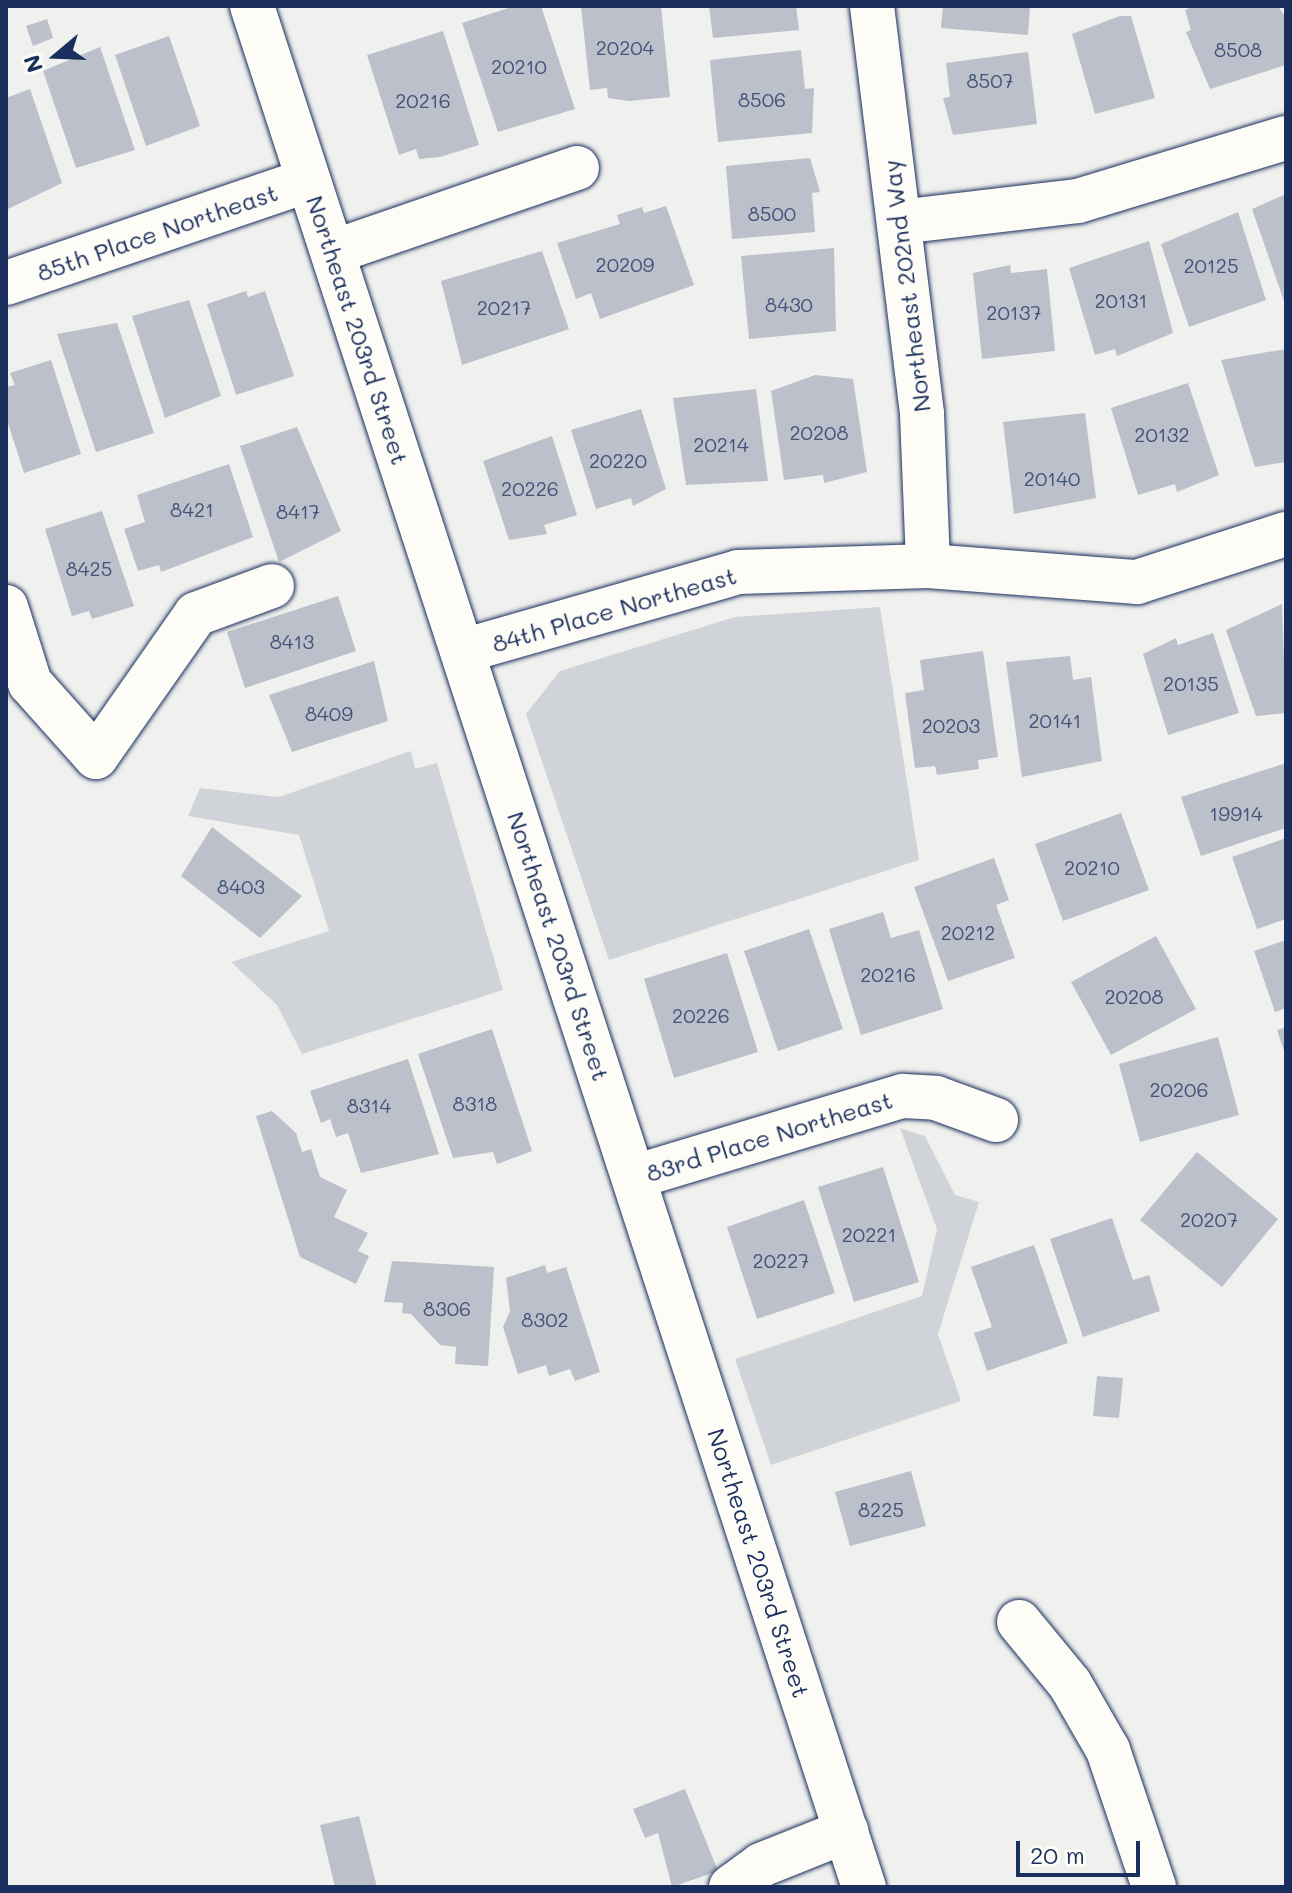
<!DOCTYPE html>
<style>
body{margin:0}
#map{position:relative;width:1292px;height:1893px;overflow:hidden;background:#f0f0ee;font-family:Mali,sans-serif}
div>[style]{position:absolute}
.green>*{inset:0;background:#d0d3d8}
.building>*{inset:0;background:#bbc0ca}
.roads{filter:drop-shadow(0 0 2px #1b2f5e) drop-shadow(0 0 2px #1b2f5e)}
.minor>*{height:44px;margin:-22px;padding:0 22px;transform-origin:22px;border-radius:22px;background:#fdfcf7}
span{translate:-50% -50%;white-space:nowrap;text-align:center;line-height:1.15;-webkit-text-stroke:7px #fdfcf7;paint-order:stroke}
.number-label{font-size:20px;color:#435379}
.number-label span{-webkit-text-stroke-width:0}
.street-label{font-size:24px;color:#1b2f5e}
.frame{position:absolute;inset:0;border:8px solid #1b2f5e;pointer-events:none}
.north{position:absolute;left:16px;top:16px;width:80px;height:80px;-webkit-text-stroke:6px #fdfcf7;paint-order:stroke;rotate:251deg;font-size:22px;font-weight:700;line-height:32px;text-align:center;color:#1b2f5e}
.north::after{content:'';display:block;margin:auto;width:28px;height:36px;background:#1b2f5e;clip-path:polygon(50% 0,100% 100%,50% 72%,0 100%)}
.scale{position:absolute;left:1016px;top:1841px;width:124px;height:36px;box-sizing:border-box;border:4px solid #1b2f5e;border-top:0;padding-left:10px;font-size:24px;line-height:28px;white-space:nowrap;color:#1b2f5e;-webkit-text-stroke:6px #fdfcf7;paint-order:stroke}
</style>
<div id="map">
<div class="green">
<i style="clip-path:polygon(880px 607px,919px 860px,609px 960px,526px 714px,560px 671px,735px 617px)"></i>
<i style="clip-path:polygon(411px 751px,415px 769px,437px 763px,503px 990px,302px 1054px,277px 1005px,231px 962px,329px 931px,299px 835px,188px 816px,200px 788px,279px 797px)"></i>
<i style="clip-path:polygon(900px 1128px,925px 1136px,955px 1195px,979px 1202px,938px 1334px,961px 1401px,771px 1465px,735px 1359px,922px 1296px,937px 1229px)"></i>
</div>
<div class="building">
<i style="clip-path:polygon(515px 6px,541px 6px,575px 109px,498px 132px,462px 23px)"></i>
<i style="clip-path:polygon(581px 6px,661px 6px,670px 97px,629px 101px,608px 98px,607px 88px,590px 90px)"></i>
<i style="clip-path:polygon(709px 6px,796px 6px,799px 30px,713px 38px)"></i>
<i style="clip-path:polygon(943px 6px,1030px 6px,1028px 35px,941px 28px)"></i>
<i style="clip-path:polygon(1196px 6px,1278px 6px,1286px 18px,1286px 65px,1210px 89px,1186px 32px,1191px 30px,1185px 10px)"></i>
<i style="clip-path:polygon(1120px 16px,1131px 16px,1155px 98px,1095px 114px,1072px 34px)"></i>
<i style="clip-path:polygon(47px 19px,53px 38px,33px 46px,26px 26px)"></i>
<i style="clip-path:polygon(443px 31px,479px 145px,440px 157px,419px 159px,416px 149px,399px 155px,367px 55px)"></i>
<i style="clip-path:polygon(169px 36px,200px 126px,146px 146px,115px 55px)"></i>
<i style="clip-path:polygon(100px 47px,135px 150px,76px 168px,43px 71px)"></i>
<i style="clip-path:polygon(801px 50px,805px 89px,814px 88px,812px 133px,718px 142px,710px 60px)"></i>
<i style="clip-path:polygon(1028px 52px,1037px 124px,953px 135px,943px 98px,950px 97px,946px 63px)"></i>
<i style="clip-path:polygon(30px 89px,62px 183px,8px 209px,6px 98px)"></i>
<i style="clip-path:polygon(810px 158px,820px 192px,812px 193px,815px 232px,732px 239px,726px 166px)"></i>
<i style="clip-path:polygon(1286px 194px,1286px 304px,1285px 304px,1252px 209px)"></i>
<i style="clip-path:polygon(666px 206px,694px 285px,600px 319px,591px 293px,576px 299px,557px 243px,620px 224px,617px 215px,642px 207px,644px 213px)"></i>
<i style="clip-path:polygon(1238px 212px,1266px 300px,1189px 327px,1161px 244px)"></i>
<i style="clip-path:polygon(1149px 241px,1173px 333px,1117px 356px,1115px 349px,1095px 355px,1069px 268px)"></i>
<i style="clip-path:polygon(834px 248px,836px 331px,749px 339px,741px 256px)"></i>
<i style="clip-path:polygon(542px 251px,569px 329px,462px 365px,441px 281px)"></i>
<i style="clip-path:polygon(1010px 265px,1011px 273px,1047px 269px,1055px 351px,982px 359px,973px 273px)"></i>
<i style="clip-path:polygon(246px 291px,248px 297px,265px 291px,294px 376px,236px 395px,207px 304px)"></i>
<i style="clip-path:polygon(189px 300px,221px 396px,165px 418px,132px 316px)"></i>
<i style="clip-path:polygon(117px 323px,154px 433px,96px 452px,57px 334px)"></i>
<i style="clip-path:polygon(1286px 349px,1286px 462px,1255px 467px,1221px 360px)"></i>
<i style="clip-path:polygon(51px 360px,81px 454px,24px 473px,6px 417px,6px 387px,15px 385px,10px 373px)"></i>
<i style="clip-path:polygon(815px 375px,853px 379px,867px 472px,824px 483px,823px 475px,784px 480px,771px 391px)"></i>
<i style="clip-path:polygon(1188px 383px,1219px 475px,1177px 492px,1175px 484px,1138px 495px,1111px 408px)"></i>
<i style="clip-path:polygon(756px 389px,768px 481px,686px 485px,673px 398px)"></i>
<i style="clip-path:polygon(641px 409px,666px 489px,633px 506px,631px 498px,596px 509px,571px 430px)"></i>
<i style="clip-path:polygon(1085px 413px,1096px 498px,1014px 514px,1003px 422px)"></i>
<i style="clip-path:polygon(297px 427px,341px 531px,279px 562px,240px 446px)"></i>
<i style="clip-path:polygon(552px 436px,577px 515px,544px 525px,547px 534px,509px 540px,483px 461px)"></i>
<i style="clip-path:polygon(229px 464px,253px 537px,161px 572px,159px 565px,138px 571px,124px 529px,145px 522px,137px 495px)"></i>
<i style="clip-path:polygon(102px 511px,134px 606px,92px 619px,89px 611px,72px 616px,45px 529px)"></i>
<i style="clip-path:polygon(338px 596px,356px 651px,245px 688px,227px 632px)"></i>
<i style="clip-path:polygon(1282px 604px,1286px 713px,1256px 716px,1226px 630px)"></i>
<i style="clip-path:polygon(1213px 633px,1239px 713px,1168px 735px,1143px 654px,1176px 638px,1178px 645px)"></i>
<i style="clip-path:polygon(983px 651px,998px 757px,978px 760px,979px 769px,937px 775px,935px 766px,915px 768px,905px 693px,924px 690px,920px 660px)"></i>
<i style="clip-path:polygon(1070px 656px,1073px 680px,1091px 677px,1102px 761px,1022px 777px,1006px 662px)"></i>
<i style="clip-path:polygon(374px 661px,388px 721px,292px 752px,269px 695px)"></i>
<i style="clip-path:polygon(1286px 763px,1286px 828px,1201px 856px,1181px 797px)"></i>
<i style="clip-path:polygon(1121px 813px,1149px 890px,1063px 921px,1035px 844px)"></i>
<i style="clip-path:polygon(212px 827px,302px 896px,260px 938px,181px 876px)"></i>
<i style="clip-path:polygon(1286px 838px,1286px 919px,1257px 929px,1232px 857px)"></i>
<i style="clip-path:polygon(994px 858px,1009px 900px,996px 905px,1015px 958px,948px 981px,914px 887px)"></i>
<i style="clip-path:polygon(883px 912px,891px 938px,919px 930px,943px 1009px,861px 1035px,829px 929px)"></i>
<i style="clip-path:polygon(809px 929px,843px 1029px,778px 1051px,744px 951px)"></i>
<i style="clip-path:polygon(1156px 936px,1196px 1009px,1111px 1055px,1071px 982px)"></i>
<i style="clip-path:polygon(1286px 940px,1286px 1008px,1275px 1012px,1254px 951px)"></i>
<i style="clip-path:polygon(727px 953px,758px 1052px,674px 1078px,644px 979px)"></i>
<i style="clip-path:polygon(1286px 1027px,1286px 1054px,1285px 1054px,1277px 1030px)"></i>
<i style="clip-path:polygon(492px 1029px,532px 1151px,497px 1164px,493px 1152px,453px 1158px,418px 1054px)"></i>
<i style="clip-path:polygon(1218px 1037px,1239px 1115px,1140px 1142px,1119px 1064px)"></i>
<i style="clip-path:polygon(408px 1059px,439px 1154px,361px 1173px,348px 1133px,336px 1137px,330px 1119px,321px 1123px,310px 1091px)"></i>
<i style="clip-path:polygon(272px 1111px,296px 1133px,302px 1152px,311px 1149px,320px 1177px,347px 1190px,334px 1217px,368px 1233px,358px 1251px,369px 1256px,356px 1284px,300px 1257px,256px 1116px)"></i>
<i style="clip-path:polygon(1197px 1152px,1278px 1219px,1222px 1287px,1140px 1220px)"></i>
<i style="clip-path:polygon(883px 1167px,919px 1282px,854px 1302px,818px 1187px)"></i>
<i style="clip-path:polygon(804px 1200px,835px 1293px,757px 1319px,727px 1227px)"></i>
<i style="clip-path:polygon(1112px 1218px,1133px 1280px,1149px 1275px,1160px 1311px,1083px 1337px,1050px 1239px)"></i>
<i style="clip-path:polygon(1034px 1245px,1068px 1343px,987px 1371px,974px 1333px,992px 1327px,971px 1267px)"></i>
<i style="clip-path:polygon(392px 1261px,494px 1267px,488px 1366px,455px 1364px,456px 1347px,440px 1345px,411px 1314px,402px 1313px,403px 1303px,384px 1302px)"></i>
<i style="clip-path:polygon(545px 1265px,547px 1273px,566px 1267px,600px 1372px,575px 1381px,570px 1369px,549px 1376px,546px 1365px,518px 1374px,503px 1327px,510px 1311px,506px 1278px)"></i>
<i style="clip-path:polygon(1097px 1376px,1123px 1378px,1119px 1418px,1093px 1416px)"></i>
<i style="clip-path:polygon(911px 1471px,926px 1526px,850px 1546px,835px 1492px)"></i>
<i style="clip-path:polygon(685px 1789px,718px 1871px,672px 1887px,658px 1833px,645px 1838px,633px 1809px)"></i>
<i style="clip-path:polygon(359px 1816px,377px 1887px,335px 1887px,320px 1825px)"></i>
</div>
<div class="roads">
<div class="minor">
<i style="left:252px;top:6px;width:1978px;rotate:71.98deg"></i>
<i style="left:872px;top:6px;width:411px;rotate:83deg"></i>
<i style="left:922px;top:414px;width:152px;rotate:87.7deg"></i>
<i style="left:899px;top:222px;width:180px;rotate:-6.7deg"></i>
<i style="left:1078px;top:201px;width:217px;rotate:-16.9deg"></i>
<i style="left:333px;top:252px;width:258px;rotate:-19deg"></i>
<i style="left:6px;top:283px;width:319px;rotate:-18.8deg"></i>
<i style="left:6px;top:607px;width:80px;rotate:72.5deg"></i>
<i style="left:30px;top:683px;width:99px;rotate:48.3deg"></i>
<i style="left:96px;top:757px;width:174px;rotate:-55deg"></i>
<i style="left:196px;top:614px;width:81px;rotate:-20.2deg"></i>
<i style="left:463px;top:651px;width:286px;rotate:-16deg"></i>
<i style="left:738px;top:572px;width:190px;rotate:-1.8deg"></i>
<i style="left:928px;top:566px;width:210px;rotate:4.4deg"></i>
<i style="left:1137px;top:582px;width:157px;rotate:-17.9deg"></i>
<i style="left:634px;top:1177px;width:281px;rotate:-16.8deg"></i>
<i style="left:903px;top:1096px;width:33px;rotate:3deg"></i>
<i style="left:936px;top:1098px;width:64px;rotate:20.1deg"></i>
<i style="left:1019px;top:1622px;width:80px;rotate:50.6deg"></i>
<i style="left:1070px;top:1684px;width:76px;rotate:60.1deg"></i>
<i style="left:1108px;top:1750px;width:145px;rotate:71.4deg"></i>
<i style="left:731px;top:1887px;width:37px;rotate:-36deg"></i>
<i style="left:761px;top:1865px;width:92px;rotate:-21.8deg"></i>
</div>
</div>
<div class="number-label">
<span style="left:625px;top:47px">20204</span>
<span style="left:1238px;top:49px">8508</span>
<span style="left:519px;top:66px">20210</span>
<span style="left:990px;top:80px">8507</span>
<span style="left:762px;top:99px">8506</span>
<span style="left:423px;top:100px">20216</span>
<span style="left:772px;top:213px">8500</span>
<span style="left:625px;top:264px">20209</span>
<span style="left:1211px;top:265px">20125</span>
<span style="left:1121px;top:300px">20131</span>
<span style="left:789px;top:304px">8430</span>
<span style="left:504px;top:307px">20217</span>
<span style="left:1014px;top:312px">20137</span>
<span style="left:819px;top:432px">20208</span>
<span style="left:1162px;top:434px">20132</span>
<span style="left:721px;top:444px">20214</span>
<span style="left:618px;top:460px">20220</span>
<span style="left:1052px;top:478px">20140</span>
<span style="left:530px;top:488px">20226</span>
<span style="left:192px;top:509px">8421</span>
<span style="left:298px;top:511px">8417</span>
<span style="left:89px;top:568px">8425</span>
<span style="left:292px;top:641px">8413</span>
<span style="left:1191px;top:683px">20135</span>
<span style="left:329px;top:713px">8409</span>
<span style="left:1055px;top:720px">20141</span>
<span style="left:951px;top:725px">20203</span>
<span style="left:1236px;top:813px">19914</span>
<span style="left:1092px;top:867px">20210</span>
<span style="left:241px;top:886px">8403</span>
<span style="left:968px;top:932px">20212</span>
<span style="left:888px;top:974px">20216</span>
<span style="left:1134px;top:996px">20208</span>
<span style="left:701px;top:1015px">20226</span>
<span style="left:1179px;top:1089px">20206</span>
<span style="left:475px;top:1103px">8318</span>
<span style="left:369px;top:1105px">8314</span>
<span style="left:1209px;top:1219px">20207</span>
<span style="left:869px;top:1234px">20221</span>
<span style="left:781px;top:1260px">20227</span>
<span style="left:447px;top:1308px">8306</span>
<span style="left:545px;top:1319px">8302</span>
<span style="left:881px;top:1509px">8225</span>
</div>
<div class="street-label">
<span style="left:157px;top:232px;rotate:-19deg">85th Place Northeast</span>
<span style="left:906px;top:286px;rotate:-97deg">Northeast 202nd Way</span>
<span style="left:358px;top:330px;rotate:72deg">Northeast 203rd Street</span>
<span style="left:614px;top:609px;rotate:-16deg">84th Place Northeast</span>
<span style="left:559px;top:946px;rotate:72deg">Northeast 203rd Street</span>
<span style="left:769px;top:1136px;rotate:-17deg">83rd Place Northeast</span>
<span style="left:759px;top:1563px;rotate:72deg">Northeast 203rd Street</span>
</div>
<div class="frame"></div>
<div class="north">N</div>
<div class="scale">20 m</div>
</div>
